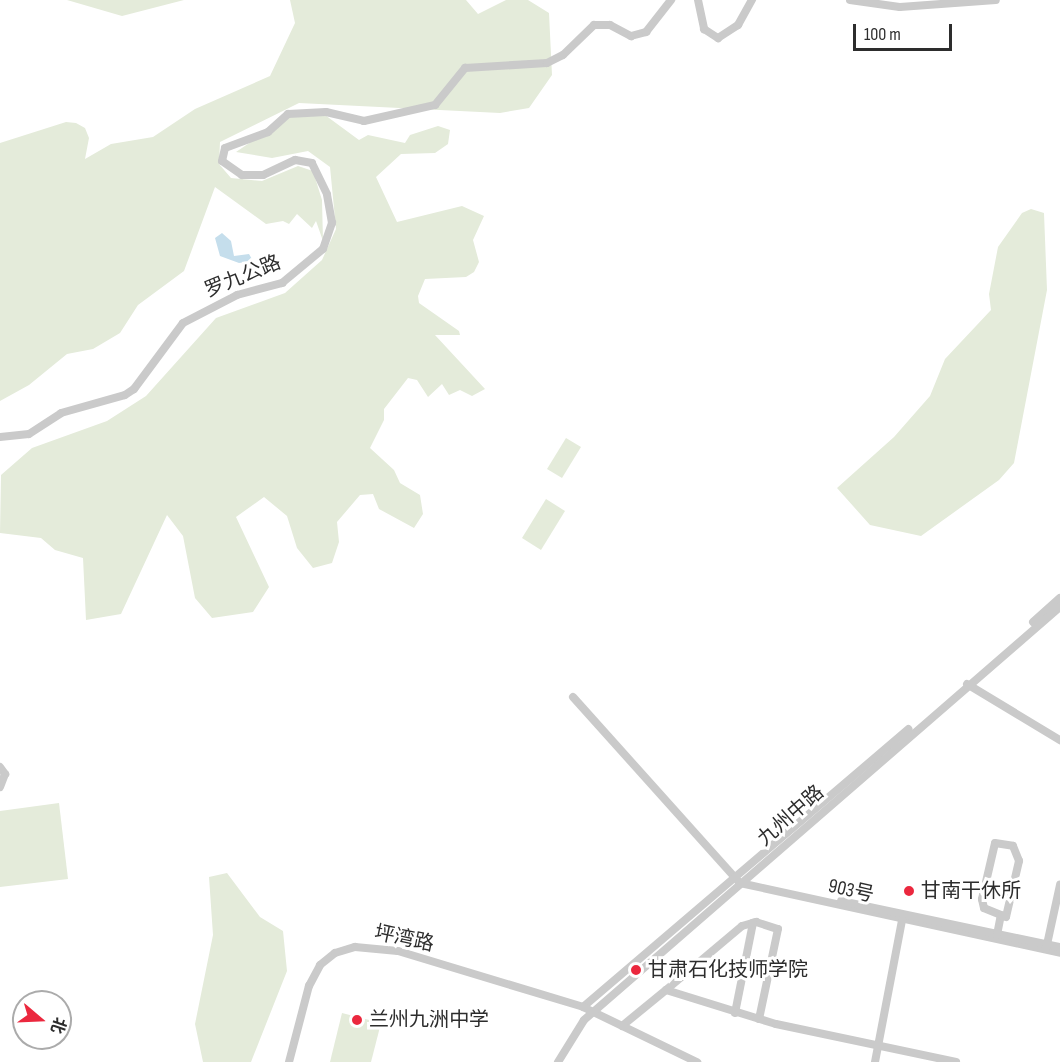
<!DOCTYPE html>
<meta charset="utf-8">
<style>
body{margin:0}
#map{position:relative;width:1060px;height:1062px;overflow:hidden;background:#fff;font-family:"Sofia Sans Condensed","Noto Sans SC",sans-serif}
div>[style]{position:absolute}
.green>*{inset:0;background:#e4ebda}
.water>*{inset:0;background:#c5deec}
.minor>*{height:8px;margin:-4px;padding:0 4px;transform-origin:4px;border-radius:4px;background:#cacaca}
.dots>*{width:16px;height:16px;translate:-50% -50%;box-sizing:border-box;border:3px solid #fff;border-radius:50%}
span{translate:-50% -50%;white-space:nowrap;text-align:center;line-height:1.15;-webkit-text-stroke:6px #fff;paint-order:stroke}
.street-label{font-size:20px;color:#2d2d2d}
.poi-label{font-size:20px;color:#2d2d2d}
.left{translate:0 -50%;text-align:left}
.north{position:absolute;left:12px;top:990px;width:60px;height:60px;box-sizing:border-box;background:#fff;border:2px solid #ababab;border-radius:50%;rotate:109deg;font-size:16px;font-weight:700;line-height:24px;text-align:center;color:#2d2d2d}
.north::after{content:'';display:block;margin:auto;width:21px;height:27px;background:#eb283e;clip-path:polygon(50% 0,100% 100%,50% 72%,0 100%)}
.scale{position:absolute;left:853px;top:24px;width:99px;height:27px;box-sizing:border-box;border:3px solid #2d2d2d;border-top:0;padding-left:8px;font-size:18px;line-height:21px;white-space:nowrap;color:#2d2d2d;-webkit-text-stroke:4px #fff;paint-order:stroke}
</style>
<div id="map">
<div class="green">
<i style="clip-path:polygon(67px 0,184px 0,122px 16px)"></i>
<i style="clip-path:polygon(290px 0,466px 0,478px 14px,506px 0,528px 0,549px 13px,552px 75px,529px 108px,500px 113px,299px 103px,220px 142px,219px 164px,231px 178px,262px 181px,298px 166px,313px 171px,322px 200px,323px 241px,316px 221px,312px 228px,297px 214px,289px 224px,283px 221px,266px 224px,215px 187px,184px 271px,138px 305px,120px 333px,93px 349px,67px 354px,29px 385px,0 401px,0 143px,66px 122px,76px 123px,85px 128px,89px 138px,85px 159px,111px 144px,153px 137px,195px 109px,270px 76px,295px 23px)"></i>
<i style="clip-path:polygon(325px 115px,359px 140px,368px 135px,405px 143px,410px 135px,438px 126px,450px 130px,448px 144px,435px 153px,401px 154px,376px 177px,397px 222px,462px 206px,484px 216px,473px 240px,479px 262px,474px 272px,466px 277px,425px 279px,418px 296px,419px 303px,459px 331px,460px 335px,435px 335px,485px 389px,472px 396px,460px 390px,449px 395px,442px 384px,428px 397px,417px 380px,408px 378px,384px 409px,384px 420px,370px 448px,394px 470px,400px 483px,420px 495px,423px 514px,414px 528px,379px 509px,373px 494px,360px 495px,337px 522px,339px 542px,332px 563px,313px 568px,297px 548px,287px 516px,264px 497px,236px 517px,269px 587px,253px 612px,212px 618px,195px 598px,183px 536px,167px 515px,121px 614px,86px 620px,83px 558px,55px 550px,41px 538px,0 533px,1px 475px,32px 448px,107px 421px,146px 396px,216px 318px,285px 293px,322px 260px,336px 229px,330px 167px,308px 151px,272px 158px,236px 152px,289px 116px)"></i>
<i style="clip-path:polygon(1031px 209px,1044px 213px,1047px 290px,1014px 463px,999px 480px,921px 536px,870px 525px,837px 488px,894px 437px,930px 396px,945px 359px,991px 310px,989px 294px,998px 247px,1022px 213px)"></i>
<i style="clip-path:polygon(566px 438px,581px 447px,562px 478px,547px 469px)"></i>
<i style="clip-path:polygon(546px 499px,565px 511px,541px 550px,522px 538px)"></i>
<i style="clip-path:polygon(59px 803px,68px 879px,0 887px,0 811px)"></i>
<i style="clip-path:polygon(227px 873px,260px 917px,283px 931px,287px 971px,251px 1062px,203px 1062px,195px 1024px,213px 935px,209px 877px)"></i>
<i style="clip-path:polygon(342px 1013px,381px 1023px,371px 1062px,330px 1062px)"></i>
</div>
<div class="water">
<i style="clip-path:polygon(222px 233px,231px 241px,234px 256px,249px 254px,253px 261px,239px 263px,220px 256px,215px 238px)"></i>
</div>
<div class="minor">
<i style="left:698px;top:0;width:30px;rotate:78deg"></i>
<i style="left:704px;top:29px;width:17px;rotate:33deg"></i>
<i style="left:718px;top:38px;width:24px;rotate:-33deg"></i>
<i style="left:738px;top:25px;width:29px;rotate:-61deg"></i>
<i style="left:850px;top:0;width:50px;rotate:8deg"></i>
<i style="left:900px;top:7px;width:96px;rotate:-4.2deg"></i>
<i style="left:0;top:437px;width:29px;rotate:-6deg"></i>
<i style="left:29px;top:434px;width:38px;rotate:-33deg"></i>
<i style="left:61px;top:413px;width:66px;rotate:-15.7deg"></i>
<i style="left:125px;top:395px;width:11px;rotate:-34deg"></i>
<i style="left:134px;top:389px;width:82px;rotate:-53.4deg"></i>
<i style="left:183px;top:323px;width:61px;rotate:-27.4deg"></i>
<i style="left:237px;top:295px;width:47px;rotate:-14.9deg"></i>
<i style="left:282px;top:283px;width:53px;rotate:-39.7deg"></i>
<i style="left:323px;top:249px;width:28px;rotate:-71deg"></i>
<i style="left:332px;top:223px;width:29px;rotate:-100deg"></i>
<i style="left:327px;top:194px;width:34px;rotate:-116deg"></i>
<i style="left:312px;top:163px;width:17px;rotate:-170deg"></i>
<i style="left:295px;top:160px;width:35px;rotate:155deg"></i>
<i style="left:263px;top:175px;width:21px;rotate:180deg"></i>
<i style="left:242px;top:175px;width:24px;rotate:-145deg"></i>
<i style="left:222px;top:161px;width:13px;rotate:-77deg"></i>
<i style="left:225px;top:148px;width:46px;rotate:-20.4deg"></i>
<i style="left:268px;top:132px;width:27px;rotate:-42deg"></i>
<i style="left:288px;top:114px;width:38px;rotate:-3deg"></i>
<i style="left:326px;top:112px;width:39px;rotate:13deg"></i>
<i style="left:364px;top:121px;width:73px;rotate:-12.7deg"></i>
<i style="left:435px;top:105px;width:48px;rotate:-51deg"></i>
<i style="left:465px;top:68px;width:82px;rotate:-3.5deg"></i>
<i style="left:547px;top:63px;width:18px;rotate:-27deg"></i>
<i style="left:563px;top:55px;width:43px;rotate:-44.1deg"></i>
<i style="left:594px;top:25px;width:16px"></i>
<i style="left:610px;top:25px;width:24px;rotate:28deg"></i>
<i style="left:631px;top:36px;width:16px;rotate:-15deg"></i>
<i style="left:646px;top:32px;width:41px;rotate:-52deg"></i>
<i style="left:1033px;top:622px;width:36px;rotate:-42deg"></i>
<i style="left:967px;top:684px;width:109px;rotate:31.1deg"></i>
<i style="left:573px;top:697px;width:249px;rotate:48.1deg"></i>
<i style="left:0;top:767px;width:9px;rotate:54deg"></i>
<i style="left:5px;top:774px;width:14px;rotate:111deg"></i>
<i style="left:740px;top:883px;width:328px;rotate:12.3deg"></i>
<i style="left:841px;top:901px;width:224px;rotate:11.9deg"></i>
<i style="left:997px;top:935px;width:20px;rotate:-79deg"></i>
<i style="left:1001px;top:915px;width:18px;rotate:-158deg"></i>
<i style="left:984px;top:908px;width:9px;rotate:-103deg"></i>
<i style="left:982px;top:899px;width:57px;rotate:-76.9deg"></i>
<i style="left:995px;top:843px;width:18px;rotate:9deg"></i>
<i style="left:1013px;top:846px;width:16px;rotate:68deg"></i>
<i style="left:1019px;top:861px;width:57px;rotate:103.1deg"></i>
<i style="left:1006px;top:917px;width:5px;rotate:-158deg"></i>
<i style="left:1046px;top:949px;width:66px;rotate:-77.7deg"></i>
<i style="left:666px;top:990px;width:99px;rotate:-40.1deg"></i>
<i style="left:742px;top:926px;width:15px;rotate:-16deg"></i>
<i style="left:756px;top:922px;width:23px;rotate:18deg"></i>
<i style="left:778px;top:929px;width:92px;rotate:101.9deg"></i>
<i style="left:583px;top:1007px;width:428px;rotate:-40.5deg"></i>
<i style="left:735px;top:1013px;width:92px;rotate:-78.7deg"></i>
<i style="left:622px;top:1026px;width:57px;rotate:-39.3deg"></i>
<i style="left:666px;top:990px;width:115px;rotate:17.2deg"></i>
<i style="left:776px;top:1024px;width:184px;rotate:11.9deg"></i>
<i style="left:289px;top:1062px;width:79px;rotate:-75.3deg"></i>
<i style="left:309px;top:986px;width:24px;rotate:-62deg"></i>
<i style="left:320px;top:965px;width:19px;rotate:-39deg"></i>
<i style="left:335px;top:953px;width:21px;rotate:-17deg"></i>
<i style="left:355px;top:947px;width:43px;rotate:5.3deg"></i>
<i style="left:398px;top:951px;width:193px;rotate:16.8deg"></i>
<i style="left:583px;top:1007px;width:127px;rotate:25.8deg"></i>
<i style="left:558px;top:1062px;width:49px;rotate:-58.2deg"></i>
<i style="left:584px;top:1020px;width:630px;rotate:-40.95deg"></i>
<i style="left:875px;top:1062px;width:145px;rotate:-79.2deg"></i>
</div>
<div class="dots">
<i style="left:909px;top:891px;background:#eb283e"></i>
<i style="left:636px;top:970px;background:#eb283e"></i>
<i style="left:357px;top:1020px;background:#eb283e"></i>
</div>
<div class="street-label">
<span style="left:243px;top:277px;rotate:-22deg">罗九公路</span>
<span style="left:791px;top:816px;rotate:-41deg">九州中路</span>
<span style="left:851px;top:891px;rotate:13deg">903号</span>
<span style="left:404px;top:939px;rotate:12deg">坪湾路</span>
</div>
<div class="poi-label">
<span class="left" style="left:921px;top:891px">甘南干休所</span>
<span class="left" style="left:648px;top:970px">甘肃石化技师学院</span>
<span class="left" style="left:369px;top:1020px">兰州九洲中学</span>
</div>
<div class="north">北</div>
<div class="scale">100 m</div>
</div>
